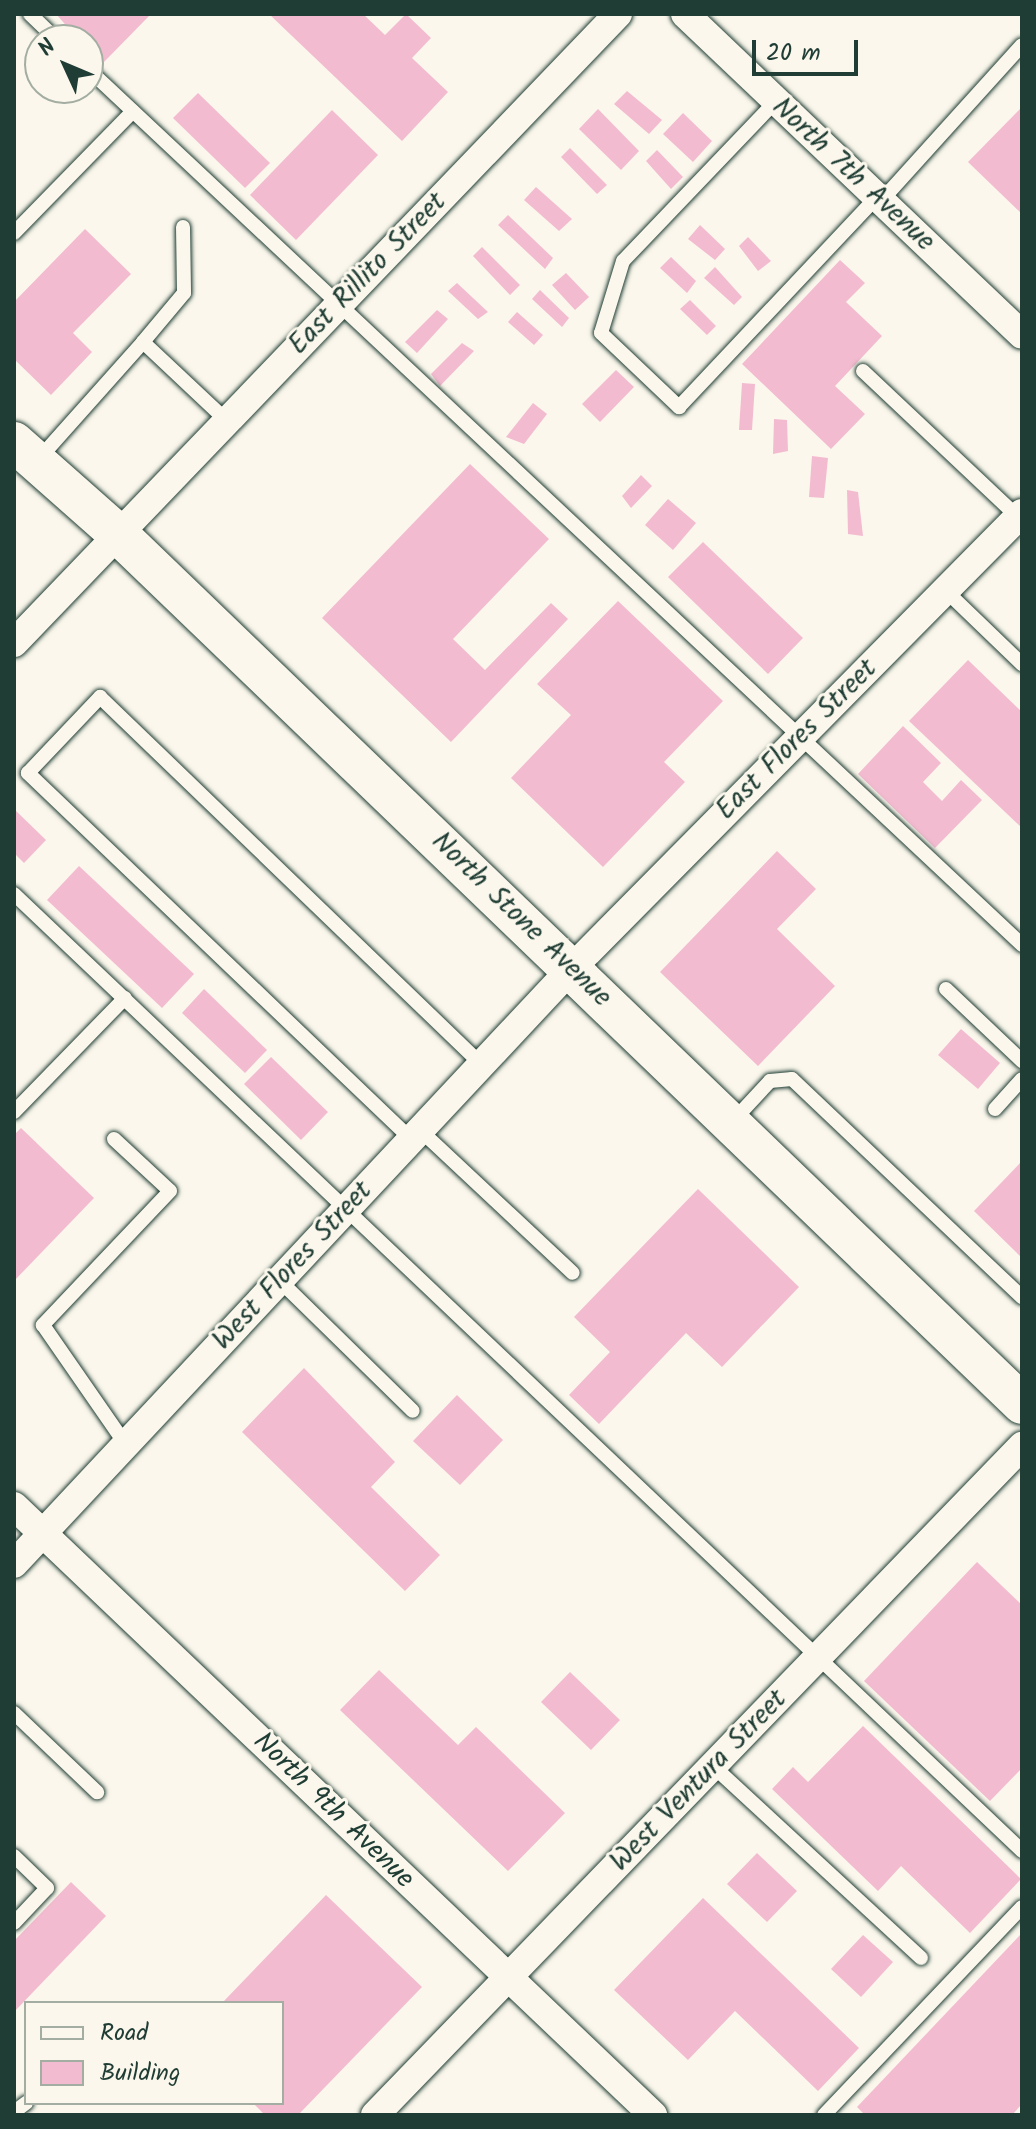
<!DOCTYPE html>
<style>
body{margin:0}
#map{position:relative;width:1036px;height:2129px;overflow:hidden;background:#fbf7ec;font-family:Kalam,sans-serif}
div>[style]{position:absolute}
.building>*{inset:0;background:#f3bbd0}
.roads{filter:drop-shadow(0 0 2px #1f3d34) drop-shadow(0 0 2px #1f3d34)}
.lane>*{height:14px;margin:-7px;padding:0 7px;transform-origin:7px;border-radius:7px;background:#fbf7ec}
.street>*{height:28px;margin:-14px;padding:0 14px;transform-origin:14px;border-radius:14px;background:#fbf7ec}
.secondary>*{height:40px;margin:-20px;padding:0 20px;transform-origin:20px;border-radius:20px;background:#fbf7ec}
span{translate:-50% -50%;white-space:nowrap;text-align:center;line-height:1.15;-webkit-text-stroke:6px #fbf7ec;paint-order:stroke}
.street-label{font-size:28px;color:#1f3d34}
.frame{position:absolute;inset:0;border:16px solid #1f3d34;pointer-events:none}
.legend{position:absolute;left:24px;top:2001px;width:260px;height:104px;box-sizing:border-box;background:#fbf7ec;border:2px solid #a3ada2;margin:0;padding:10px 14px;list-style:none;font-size:24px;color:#1f3d34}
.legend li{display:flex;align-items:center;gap:16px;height:40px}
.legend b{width:40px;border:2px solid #a3ada2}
.north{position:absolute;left:24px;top:24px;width:80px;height:80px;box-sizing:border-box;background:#fbf7ec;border:2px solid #a3ada2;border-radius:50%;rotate:314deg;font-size:22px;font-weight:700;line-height:32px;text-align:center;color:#1f3d34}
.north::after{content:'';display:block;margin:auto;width:28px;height:36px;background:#1f3d34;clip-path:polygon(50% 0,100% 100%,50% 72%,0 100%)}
.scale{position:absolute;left:752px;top:40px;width:106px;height:36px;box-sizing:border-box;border:4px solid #1f3d34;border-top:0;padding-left:10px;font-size:24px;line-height:28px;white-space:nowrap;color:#1f3d34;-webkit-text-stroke:6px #fbf7ec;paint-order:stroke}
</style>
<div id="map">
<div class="building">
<i style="clip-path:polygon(56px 14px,151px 14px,103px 63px,88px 48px,88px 40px,79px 40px)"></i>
<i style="clip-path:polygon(269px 14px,363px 14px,385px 35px,406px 14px,431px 38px,412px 58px,448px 92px,402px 141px)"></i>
<i style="clip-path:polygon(627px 91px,662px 120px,649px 134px,614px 104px)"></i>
<i style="clip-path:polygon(198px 93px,270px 163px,245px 188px,173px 118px)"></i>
<i style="clip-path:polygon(1022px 107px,1022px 214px,968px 162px)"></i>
<i style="clip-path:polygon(598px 109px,639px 151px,621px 170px,579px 129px)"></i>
<i style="clip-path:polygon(332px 110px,378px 155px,296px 240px,250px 195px)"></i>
<i style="clip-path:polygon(683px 113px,712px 141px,693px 162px,663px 134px)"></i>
<i style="clip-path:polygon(570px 148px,607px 185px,597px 194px,561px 157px)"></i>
<i style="clip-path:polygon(657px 150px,683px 177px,671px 189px,646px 161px)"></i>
<i style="clip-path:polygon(536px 187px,572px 219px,559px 231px,524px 200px)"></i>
<i style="clip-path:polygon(508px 215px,553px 258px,545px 269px,498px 225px)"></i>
<i style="clip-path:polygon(700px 225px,725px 249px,715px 260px,688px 239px)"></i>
<i style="clip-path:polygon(85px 229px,131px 274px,73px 333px,92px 352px,51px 395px,14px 359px,14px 302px)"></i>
<i style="clip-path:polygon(748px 237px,771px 261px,758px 271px,739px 246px)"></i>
<i style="clip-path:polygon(482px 247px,520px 285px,510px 295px,473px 256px)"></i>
<i style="clip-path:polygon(671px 257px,696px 281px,687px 293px,660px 268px)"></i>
<i style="clip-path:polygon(840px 260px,865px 283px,846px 302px,882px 336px,835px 386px,865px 414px,831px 449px,742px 364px)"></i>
<i style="clip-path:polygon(715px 267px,742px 297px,734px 305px,704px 278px)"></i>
<i style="clip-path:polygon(566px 273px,589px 297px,575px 310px,552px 285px)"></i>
<i style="clip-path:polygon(457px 283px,488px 312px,478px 319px,448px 291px)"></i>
<i style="clip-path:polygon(540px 290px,569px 318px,562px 327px,532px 299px)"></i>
<i style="clip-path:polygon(690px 300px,716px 326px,707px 335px,680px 309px)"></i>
<i style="clip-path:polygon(437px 310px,448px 319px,417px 353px,405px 342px)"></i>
<i style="clip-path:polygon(517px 312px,543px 335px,534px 345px,508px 322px)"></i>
<i style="clip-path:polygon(462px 343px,474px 351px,440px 386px,431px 374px)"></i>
<i style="clip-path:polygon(616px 370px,634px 387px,600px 422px,582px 404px)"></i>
<i style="clip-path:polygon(742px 383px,755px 384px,752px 430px,739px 430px)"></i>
<i style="clip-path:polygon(533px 403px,547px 414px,524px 444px,506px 437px)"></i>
<i style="clip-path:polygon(774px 419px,787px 420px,788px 451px,773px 454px)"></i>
<i style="clip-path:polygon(812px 456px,828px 458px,824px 498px,809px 497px)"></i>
<i style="clip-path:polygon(470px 464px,549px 539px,453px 639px,485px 670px,551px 603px,568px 619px,451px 742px,322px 618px)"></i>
<i style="clip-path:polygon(641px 475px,652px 486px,631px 508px,622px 496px)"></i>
<i style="clip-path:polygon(847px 490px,858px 492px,863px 536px,848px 534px)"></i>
<i style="clip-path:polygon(668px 499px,696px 523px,673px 550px,645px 525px)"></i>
<i style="clip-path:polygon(703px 542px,803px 638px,768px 674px,668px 577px)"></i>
<i style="clip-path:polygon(618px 601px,723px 701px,664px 762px,685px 782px,603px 867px,511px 778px,571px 715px,537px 684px)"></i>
<i style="clip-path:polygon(968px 660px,1022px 712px,1022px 828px,909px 721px)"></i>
<i style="clip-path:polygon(903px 726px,941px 763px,923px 782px,942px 801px,961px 780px,982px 800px,935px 848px,858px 774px)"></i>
<i style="clip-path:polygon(14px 809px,46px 840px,24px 863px,14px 853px)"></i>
<i style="clip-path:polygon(777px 851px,816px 889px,777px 929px,835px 986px,758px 1066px,660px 972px)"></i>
<i style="clip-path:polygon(79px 866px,194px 974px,162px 1008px,47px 900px)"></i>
<i style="clip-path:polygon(204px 989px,267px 1050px,245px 1073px,182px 1013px)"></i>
<i style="clip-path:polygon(961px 1029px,1000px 1063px,978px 1089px,938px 1055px)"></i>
<i style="clip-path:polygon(271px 1057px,328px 1112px,301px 1140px,244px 1084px)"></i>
<i style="clip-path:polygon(21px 1128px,94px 1198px,14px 1281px,14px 1135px)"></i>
<i style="clip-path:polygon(1022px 1161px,1022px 1258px,974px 1211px)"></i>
<i style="clip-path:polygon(698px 1189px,799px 1287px,722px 1367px,686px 1333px,599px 1424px,569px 1395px,610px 1352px,574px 1317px)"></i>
<i style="clip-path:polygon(304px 1368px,395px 1462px,371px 1487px,440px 1555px,405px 1591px,242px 1432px)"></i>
<i style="clip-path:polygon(457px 1395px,503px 1440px,460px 1485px,413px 1441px)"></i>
<i style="clip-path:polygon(977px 1562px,1022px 1605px,1022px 1768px,990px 1801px,864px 1681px)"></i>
<i style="clip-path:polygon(379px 1670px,458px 1745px,476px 1727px,565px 1813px,508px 1871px,340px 1710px)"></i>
<i style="clip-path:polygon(570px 1672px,620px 1720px,591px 1750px,541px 1702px)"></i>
<i style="clip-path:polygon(863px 1726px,1021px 1879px,970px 1933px,901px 1866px,878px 1891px,772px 1789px,793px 1767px,808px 1782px)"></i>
<i style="clip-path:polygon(757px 1853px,797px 1891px,767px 1922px,727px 1884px)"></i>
<i style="clip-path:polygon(71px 1882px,106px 1916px,14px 2012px,14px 1941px)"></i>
<i style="clip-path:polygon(326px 1895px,422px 1987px,298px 2115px,265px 2115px,253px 2103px,282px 2103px,282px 2003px,222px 2003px)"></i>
<i style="clip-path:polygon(703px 1898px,859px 2048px,818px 2091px,735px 2011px,688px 2060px,614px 1990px)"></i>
<i style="clip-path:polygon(1022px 1933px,1022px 2104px,1012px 2115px,865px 2115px,857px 2107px)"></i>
<i style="clip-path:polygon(863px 1935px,893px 1962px,861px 1997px,831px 1969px)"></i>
</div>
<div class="roads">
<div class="lane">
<i style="left:30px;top:14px;width:37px;rotate:44deg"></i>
<i style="left:88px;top:69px;width:1281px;rotate:43.16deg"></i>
<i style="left:776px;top:101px;width:221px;rotate:133.7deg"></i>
<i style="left:623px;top:261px;width:75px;rotate:107deg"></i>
<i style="left:601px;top:333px;width:108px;rotate:43.5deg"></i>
<i style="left:679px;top:407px;width:289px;rotate:-46.7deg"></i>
<i style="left:881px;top:201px;width:210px;rotate:-47.9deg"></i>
<i style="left:183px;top:227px;width:66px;rotate:89.1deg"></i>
<i style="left:184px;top:293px;width:64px;rotate:129.9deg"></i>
<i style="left:143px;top:342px;width:114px;rotate:43.2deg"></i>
<i style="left:14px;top:233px;width:170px;rotate:-45.7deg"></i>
<i style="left:863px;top:371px;width:213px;rotate:43.3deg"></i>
<i style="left:37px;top:461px;width:159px;rotate:-48.3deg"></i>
<i style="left:945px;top:590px;width:107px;rotate:43.9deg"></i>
<i style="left:14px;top:894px;width:1390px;rotate:43.51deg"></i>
<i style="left:946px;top:989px;width:105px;rotate:43.5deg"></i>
<i style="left:995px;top:1109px;width:40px;rotate:-48deg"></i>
<i style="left:14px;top:1112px;width:159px;rotate:-45.8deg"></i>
<i style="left:732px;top:1122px;width:56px;rotate:-47.2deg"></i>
<i style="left:770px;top:1081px;width:22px;rotate:-5deg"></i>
<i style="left:792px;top:1079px;width:317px;rotate:43.5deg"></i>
<i style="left:420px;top:1130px;width:209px;rotate:43.1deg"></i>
<i style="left:114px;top:1139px;width:76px;rotate:42.9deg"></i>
<i style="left:170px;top:1191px;width:185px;rotate:133.5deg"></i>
<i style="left:43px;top:1325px;width:146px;rotate:55.3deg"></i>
<i style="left:411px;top:1139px;width:530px;rotate:-136.3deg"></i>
<i style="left:28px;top:773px;width:105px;rotate:-46.5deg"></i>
<i style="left:100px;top:697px;width:529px;rotate:43.93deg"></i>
<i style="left:279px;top:1280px;width:187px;rotate:44.4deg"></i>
<i style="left:14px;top:1713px;width:115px;rotate:43.6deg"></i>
<i style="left:713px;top:1766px;width:283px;rotate:42.7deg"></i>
<i style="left:14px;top:1856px;width:46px;rotate:44.1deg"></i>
<i style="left:47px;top:1888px;width:48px;rotate:133.3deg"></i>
<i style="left:14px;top:2112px;width:15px;rotate:-37deg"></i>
<i style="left:824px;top:2115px;width:287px;rotate:-46.4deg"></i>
</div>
<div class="street">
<i style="left:685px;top:14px;width:465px;rotate:43.6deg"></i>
<i style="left:14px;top:643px;width:872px;rotate:-46.16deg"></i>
<i style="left:14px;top:1506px;width:883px;rotate:43.62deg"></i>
<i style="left:14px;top:1564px;width:816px;rotate:-46.89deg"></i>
<i style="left:572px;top:968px;width:640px;rotate:-45.32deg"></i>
<i style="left:375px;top:2115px;width:931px;rotate:-45.96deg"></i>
</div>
<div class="secondary">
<i style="left:14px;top:442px;width:137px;rotate:41.5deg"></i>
<i style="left:117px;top:533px;width:1256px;rotate:43.9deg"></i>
</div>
</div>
<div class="street-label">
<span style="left:853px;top:175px;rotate:43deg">North 7th Avenue</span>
<span style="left:368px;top:274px;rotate:-46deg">East Rillito Street</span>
<span style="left:797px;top:740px;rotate:-45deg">East Flores Street</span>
<span style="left:521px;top:920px;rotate:44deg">North Stone Avenue</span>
<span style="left:293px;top:1266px;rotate:-47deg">West Flores Street</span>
<span style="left:699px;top:1781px;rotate:-46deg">West Ventura Street</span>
<span style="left:333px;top:1811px;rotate:44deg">North 9th Avenue</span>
</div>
<div class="frame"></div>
<ul class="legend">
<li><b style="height:10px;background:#fbf7ec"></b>Road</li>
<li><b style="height:22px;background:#f3bbd0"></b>Building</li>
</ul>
<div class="north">N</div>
<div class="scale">20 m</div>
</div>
